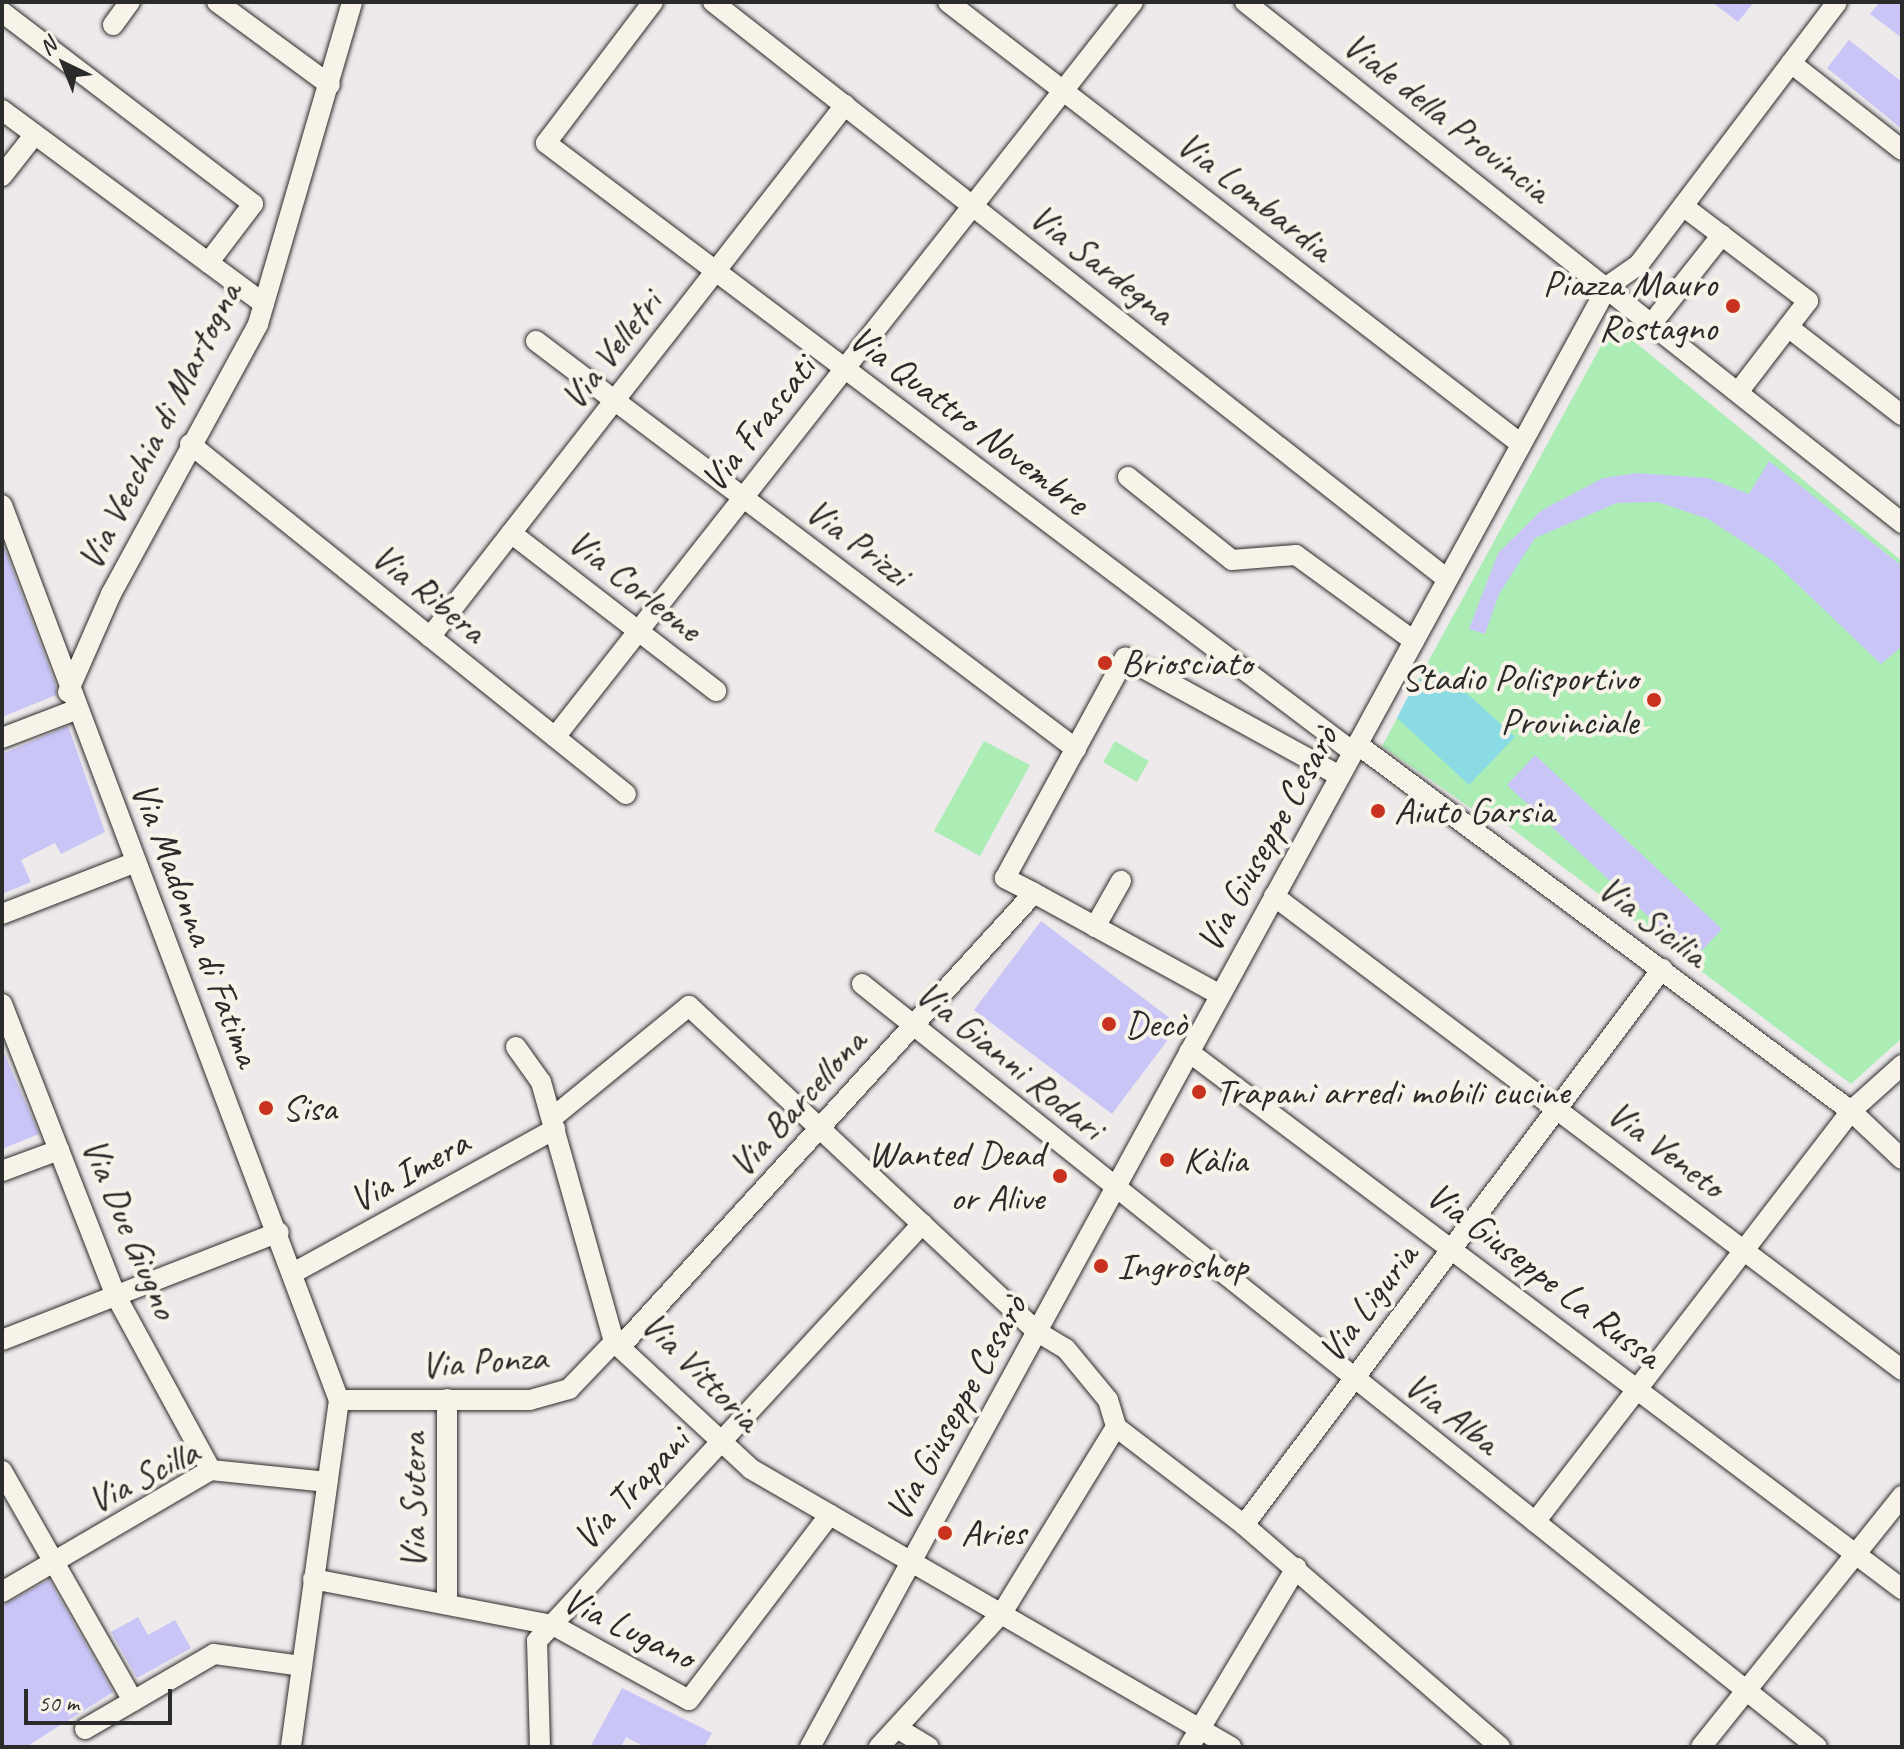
<!DOCTYPE html>
<meta charset="utf-8">
<style>
body{margin:0}
#map{position:relative;width:1904px;height:1749px;overflow:hidden;background:#eeeaeb;font-family:Caveat,sans-serif}
div>[style]{position:absolute}
.green>*{inset:0;background:#acedb6}
.water>*{inset:0;background:#8adbe4}
.building>*{inset:0;background:#c9c5f7}
.roads{filter:drop-shadow(0 0 2px #2b2b2b) drop-shadow(0 0 2px #2b2b2b)}
.minor>*{height:20px;margin:-10px;padding:0 10px;transform-origin:10px;border-radius:10px;background:#f7f3e8}
.dots>*{width:22px;height:22px;translate:-50% -50%;box-sizing:border-box;border:4px solid #f7f3e8;border-radius:50%}
span{translate:-50% -50%;white-space:nowrap;text-align:center;line-height:1.15;-webkit-text-stroke:8px #f7f3e8;paint-order:stroke}
.street-label{font-size:38px;color:#2b2b2b}
.poi-label{font-size:38px;color:#2b2b2b}
.right{translate:-100% -50%;text-align:right}
.left{translate:0 -50%;text-align:left}
.frame{position:absolute;inset:0;border:4px solid #2b2b2b;pointer-events:none}
.north{position:absolute;left:24px;top:24px;width:80px;height:80px;-webkit-text-stroke:6px #f7f3e8;paint-order:stroke;rotate:317deg;font-size:22px;font-weight:700;line-height:32px;text-align:center;color:#2b2b2b}
.north::after{content:'';display:block;margin:auto;width:28px;height:36px;background:#2b2b2b;clip-path:polygon(50% 0,100% 100%,50% 72%,0 100%)}
.scale{position:absolute;left:24px;top:1689px;width:148px;height:36px;box-sizing:border-box;border:4px solid #2b2b2b;border-top:0;padding-left:10px;font-size:24px;line-height:28px;white-space:nowrap;color:#2b2b2b;-webkit-text-stroke:6px #f7f3e8;paint-order:stroke}
</style>
<div id="map">
<div class="green">
<i style="clip-path:polygon(1613px 324px,1902px 561px,1902px 1038px,1851px 1084px,1486px 809px,1472px 809px,1382px 746px)"></i>
<i style="clip-path:polygon(984px 741px,1030px 765px,980px 856px,934px 831px)"></i>
<i style="clip-path:polygon(1115px 741px,1149px 761px,1137px 782px,1103px 762px)"></i>
</div>
<div class="water">
<i style="clip-path:polygon(1442px 671px,1515px 737px,1469px 785px,1397px 718px,1416px 681px)"></i>
</div>
<div class="building">
<i style="clip-path:polygon(1712px 2px,1754px 2px,1738px 22px)"></i>
<i style="clip-path:polygon(1880px 2px,1902px 2px,1902px 38px,1870px 14px)"></i>
<i style="clip-path:polygon(1849px 40px,1902px 82px,1902px 129px,1827px 68px)"></i>
<i style="clip-path:polygon(1769px 461px,1902px 566px,1902px 646px,1881px 664px,1773px 561px,1708px 519px,1658px 502px,1617px 503px,1535px 538px,1499px 594px,1485px 634px,1469px 629px,1498px 553px,1542px 510px,1603px 478px,1637px 473px,1708px 478px,1749px 494px)"></i>
<i style="clip-path:polygon(2px 542px,56px 686px,56px 695px,2px 717px)"></i>
<i style="clip-path:polygon(68px 726px,105px 832px,61px 854px,55px 843px,21px 860px,31px 882px,2px 894px,2px 754px)"></i>
<i style="clip-path:polygon(1535px 755px,1722px 929px,1694px 959px,1507px 785px)"></i>
<i style="clip-path:polygon(1041px 921px,1179px 1025px,1112px 1114px,974px 1010px)"></i>
<i style="clip-path:polygon(2px 1048px,39px 1134px,2px 1149px)"></i>
<i style="clip-path:polygon(49px 1580px,113px 1692px,26px 1747px,2px 1747px,2px 1606px)"></i>
<i style="clip-path:polygon(138px 1617px,148px 1635px,175px 1620px,191px 1648px,137px 1678px,111px 1632px)"></i>
<i style="clip-path:polygon(622px 1688px,712px 1733px,704px 1747px,645px 1747px,626px 1737px,621px 1747px,590px 1747px)"></i>
</div>
<div class="roads">
<div class="minor">
<i style="left:217px;top:2px;width:140px;rotate:36.3deg"></i>
<i style="left:653px;top:2px;width:177px;rotate:127.2deg"></i>
<i style="left:546px;top:143px;width:1011px;rotate:37.04deg"></i>
<i style="left:713px;top:2px;width:934px;rotate:38.17deg"></i>
<i style="left:948px;top:2px;width:724px;rotate:37.65deg"></i>
<i style="left:1245px;top:2px;width:839px;rotate:38.41deg"></i>
<i style="left:2px;top:12px;width:316px;rotate:37.4deg"></i>
<i style="left:253px;top:204px;width:74px;rotate:127.3deg"></i>
<i style="left:113px;top:25px;width:29px;rotate:-54deg"></i>
<i style="left:1791px;top:63px;width:141px;rotate:38.1deg"></i>
<i style="left:2px;top:110px;width:326px;rotate:36.5deg"></i>
<i style="left:2px;top:176px;width:53px;rotate:-51.8deg"></i>
<i style="left:1683px;top:206px;width:157px;rotate:37.2deg"></i>
<i style="left:1808px;top:301px;width:113px;rotate:127.5deg"></i>
<i style="left:1653px;top:322px;width:111px;rotate:-51.6deg"></i>
<i style="left:1788px;top:327px;width:144px;rotate:37.7deg"></i>
<i style="left:536px;top:341px;width:677px;rotate:37.07deg"></i>
<i style="left:190px;top:444px;width:559px;rotate:38.76deg"></i>
<i style="left:1128px;top:477px;width:133px;rotate:38.6deg"></i>
<i style="left:1232px;top:560px;width:64px;rotate:-4.5deg"></i>
<i style="left:1296px;top:555px;width:146px;rotate:36.1deg"></i>
<i style="left:2px;top:505px;width:956px;rotate:69.37deg"></i>
<i style="left:339px;top:1400px;width:350px;rotate:97.9deg"></i>
<i style="left:511px;top:533px;width:259px;rotate:37.6deg"></i>
<i style="left:430px;top:637px;width:675px;rotate:-52.04deg"></i>
<i style="left:68px;top:692px;width:107px;rotate:-66.3deg"></i>
<i style="left:111px;top:594px;width:307px;rotate:-61.4deg"></i>
<i style="left:258px;top:324px;width:335px;rotate:-73.7deg"></i>
<i style="left:555px;top:737px;width:935px;rotate:-51.82deg"></i>
<i style="left:2px;top:738px;width:78px;rotate:-21deg"></i>
<i style="left:1357px;top:744px;width:615px;rotate:36.61deg"></i>
<i style="left:1851px;top:1111px;width:70px;rotate:43.3deg"></i>
<i style="left:1034px;top:893px;width:33px;rotate:-153deg"></i>
<i style="left:1005px;top:878px;width:251px;rotate:-61.4deg"></i>
<i style="left:1125px;top:658px;width:245px;rotate:28.8deg"></i>
<i style="left:1274px;top:896px;width:787px;rotate:37.04deg"></i>
<i style="left:2px;top:914px;width:144px;rotate:-21.2deg"></i>
<i style="left:1095px;top:927px;width:53px;rotate:-60.5deg"></i>
<i style="left:862px;top:984px;width:1222px;rotate:38.62deg"></i>
<i style="left:2px;top:1004px;width:313px;rotate:68.7deg"></i>
<i style="left:116px;top:1296px;width:198px;rotate:61.4deg"></i>
<i style="left:516px;top:1047px;width:43px;rotate:54.5deg"></i>
<i style="left:541px;top:1082px;width:270px;rotate:74.3deg"></i>
<i style="left:614px;top:1342px;width:187px;rotate:42.8deg"></i>
<i style="left:751px;top:1469px;width:555px;rotate:30.08deg"></i>
<i style="left:1189px;top:1052px;width:893px;rotate:36.99deg"></i>
<i style="left:552px;top:1118px;width:177px;rotate:-39.3deg"></i>
<i style="left:689px;top:1006px;width:475px;rotate:43.1deg"></i>
<i style="left:1036px;top:1331px;width:35px;rotate:31deg"></i>
<i style="left:1066px;top:1349px;width:66px;rotate:50.5deg"></i>
<i style="left:1108px;top:1400px;width:28px;rotate:73deg"></i>
<i style="left:2px;top:1171px;width:61px;rotate:-20.2deg"></i>
<i style="left:295px;top:1272px;width:297px;rotate:-28.8deg"></i>
<i style="left:2px;top:1340px;width:297px;rotate:-21.3deg"></i>
<i style="left:620px;top:1347px;width:614px;rotate:-47.64deg"></i>
<i style="left:1034px;top:893px;width:212px;rotate:28.7deg"></i>
<i style="left:339px;top:1400px;width:191px"></i>
<i style="left:530px;top:1400px;width:41px;rotate:-15.8deg"></i>
<i style="left:569px;top:1389px;width:65px;rotate:-46.2deg"></i>
<i style="left:1116px;top:1427px;width:161px;rotate:37.4deg"></i>
<i style="left:1244px;top:1525px;width:339px;rotate:40.9deg"></i>
<i style="left:2px;top:1471px;width:265px;rotate:60.3deg"></i>
<i style="left:1535px;top:1522px;width:518px;rotate:-52.44deg"></i>
<i style="left:1851px;top:1111px;width:69px;rotate:-42deg"></i>
<i style="left:1244px;top:1525px;width:696px;rotate:-53.06deg"></i>
<i style="left:313px;top:1579px;width:244px;rotate:10.9deg"></i>
<i style="left:553px;top:1625px;width:155px;rotate:28.9deg"></i>
<i style="left:689px;top:1700px;width:233px;rotate:-52.8deg"></i>
<i style="left:2px;top:1592px;width:242px;rotate:-30.3deg"></i>
<i style="left:211px;top:1470px;width:117px;rotate:5.9deg"></i>
<i style="left:447px;top:1603px;width:204px;rotate:-90deg"></i>
<i style="left:897px;top:1728px;width:37px;rotate:31deg"></i>
<i style="left:85px;top:1729px;width:149px;rotate:-30.2deg"></i>
<i style="left:214px;top:1654px;width:89px;rotate:7.8deg"></i>
<i style="left:540px;top:1747px;width:106px;rotate:-91.6deg"></i>
<i style="left:537px;top:1641px;width:568px;rotate:-47.28deg"></i>
<i style="left:810px;top:1747px;width:1665px;rotate:-61.36deg"></i>
<i style="left:1608px;top:286px;width:38px;rotate:-35deg"></i>
<i style="left:1639px;top:264px;width:328px;rotate:-52.9deg"></i>
<i style="left:879px;top:1747px;width:182px;rotate:-47.5deg"></i>
<i style="left:1002px;top:1613px;width:218px;rotate:-58.5deg"></i>
<i style="left:1189px;top:1747px;width:209px;rotate:-59.1deg"></i>
<i style="left:1701px;top:1747px;width:322px;rotate:-51.3deg"></i>
</div>
</div>
<div class="dots">
<i style="left:1733px;top:306px;background:#c8321e"></i>
<i style="left:1105px;top:663px;background:#c8321e"></i>
<i style="left:1654px;top:700px;background:#c8321e"></i>
<i style="left:1378px;top:811px;background:#c8321e"></i>
<i style="left:1109px;top:1024px;background:#c8321e"></i>
<i style="left:1199px;top:1092px;background:#c8321e"></i>
<i style="left:266px;top:1108px;background:#c8321e"></i>
<i style="left:1167px;top:1160px;background:#c8321e"></i>
<i style="left:1060px;top:1176px;background:#c8321e"></i>
<i style="left:1101px;top:1266px;background:#c8321e"></i>
<i style="left:945px;top:1533px;background:#c8321e"></i>
</div>
<div class="street-label">
<span style="left:1447px;top:117px;rotate:38deg">Viale della Provincia</span>
<span style="left:1255px;top:196px;rotate:38deg">Via Lombardia</span>
<span style="left:1102px;top:264px;rotate:38deg">Via Sardegna</span>
<span style="left:611px;top:350px;rotate:-52deg">Via Velletri</span>
<span style="left:969px;top:420px;rotate:37deg">Via Quattro Novembre</span>
<span style="left:758px;top:424px;rotate:-52deg">Via Frascati</span>
<span style="left:159px;top:426px;rotate:-63deg">Via Vecchia di Martogna</span>
<span style="left:858px;top:542px;rotate:37deg">Via Prizzi</span>
<span style="left:635px;top:585px;rotate:38deg">Via Corleone</span>
<span style="left:429px;top:593px;rotate:39deg">Via Ribera</span>
<span style="left:1267px;top:839px;rotate:-61deg">Via Giuseppe Cesarò</span>
<span style="left:1653px;top:921px;rotate:37deg">Via Sicilia</span>
<span style="left:196px;top:924px;rotate:69deg">Via Madonna di Fatima</span>
<span style="left:1010px;top:1060px;rotate:39deg">Via Gianni Rodari</span>
<span style="left:797px;top:1103px;rotate:-48deg">Via Barcellona</span>
<span style="left:1666px;top:1149px;rotate:37deg">Via Veneto</span>
<span style="left:409px;top:1171px;rotate:-29deg">Via Imera</span>
<span style="left:130px;top:1228px;rotate:67deg">Via Due Giugno</span>
<span style="left:1544px;top:1275px;rotate:37deg">Via Giuseppe La Russa</span>
<span style="left:1368px;top:1303px;rotate:-53deg">Via Liguria</span>
<span style="left:484px;top:1361px;rotate:-4deg">Via Ponza</span>
<span style="left:701px;top:1371px;rotate:45deg">Via Vittoria</span>
<span style="left:956px;top:1408px;rotate:-61deg">Via Giuseppe Cesarò</span>
<span style="left:1452px;top:1413px;rotate:38deg">Via Alba</span>
<span style="left:143px;top:1476px;rotate:-27deg">Via Scilla</span>
<span style="left:631px;top:1489px;rotate:-47deg">Via Trapani</span>
<span style="left:413px;top:1501px;rotate:-90deg">Via Sutera</span>
<span style="left:629px;top:1628px;rotate:26deg">Via Lugano</span>
</div>
<div class="poi-label">
<span class="right" style="left:1717px;top:306px">Piazza Mauro<br>Rostagno</span>
<span class="left" style="left:1121px;top:663px">Briosciato</span>
<span class="right" style="left:1638px;top:700px">Stadio Polisportivo<br>Provinciale</span>
<span class="left" style="left:1394px;top:811px">Aiuto Garsia</span>
<span class="left" style="left:1125px;top:1024px">Decò</span>
<span class="left" style="left:1215px;top:1092px">Trapani arredi mobili cucine</span>
<span class="left" style="left:282px;top:1108px">Sisa</span>
<span class="right" style="left:1044px;top:1176px">Wanted Dead<br>or Alive</span>
<span class="left" style="left:1183px;top:1160px">Kàlia</span>
<span class="left" style="left:1117px;top:1266px">Ingroshop</span>
<span class="left" style="left:961px;top:1533px">Aries</span>
</div>
<div class="frame"></div>
<div class="north">N</div>
<div class="scale">50 m</div>
</div>
